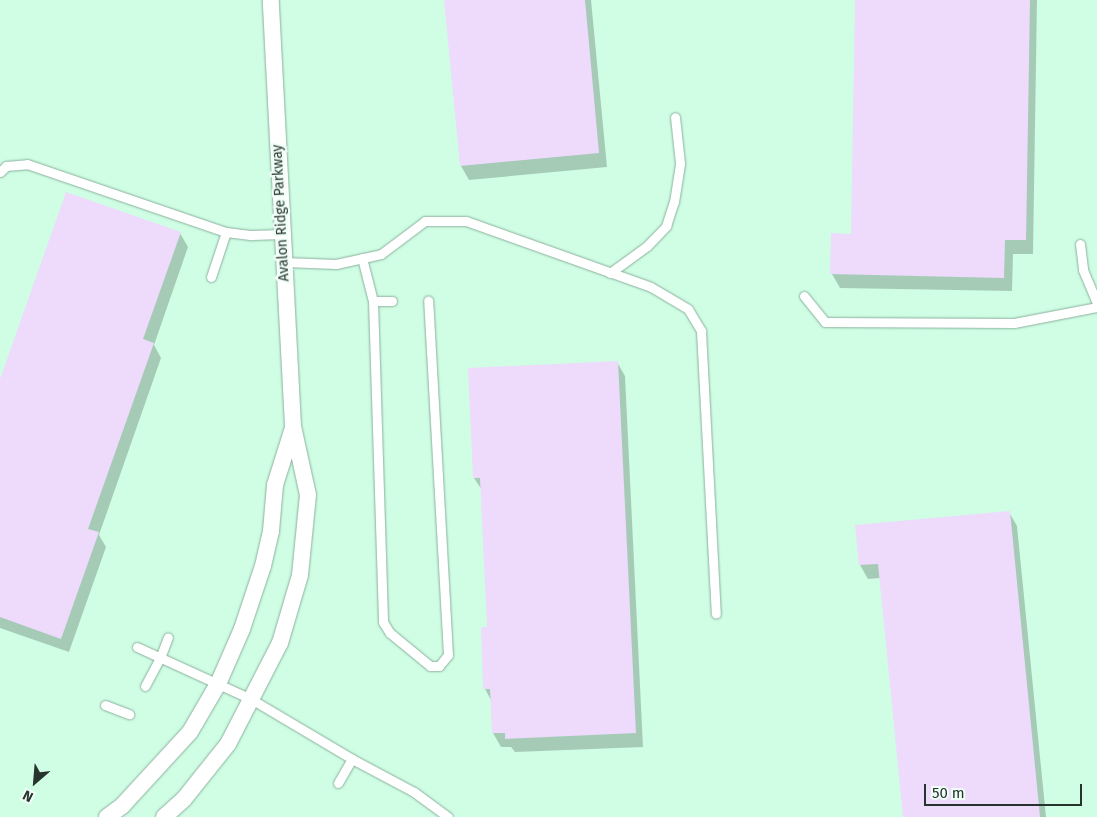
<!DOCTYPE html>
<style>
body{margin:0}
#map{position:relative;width:1097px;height:817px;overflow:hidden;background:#effef6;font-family:"Fira Sans",sans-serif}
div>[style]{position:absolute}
.built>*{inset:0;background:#cffee5}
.shadow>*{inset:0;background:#0003}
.building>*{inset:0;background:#eedafb}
.roads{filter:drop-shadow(0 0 1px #8cb09d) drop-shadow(0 0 1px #8cb09d)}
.lane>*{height:9px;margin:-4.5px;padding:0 4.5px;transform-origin:4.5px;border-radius:4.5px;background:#fff}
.street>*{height:16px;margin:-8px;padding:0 8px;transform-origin:8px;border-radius:8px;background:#fff}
span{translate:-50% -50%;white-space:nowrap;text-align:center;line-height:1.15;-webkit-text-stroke:4.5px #effef6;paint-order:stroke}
.street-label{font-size:14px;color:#26342d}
.north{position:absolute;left:10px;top:757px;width:50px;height:50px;-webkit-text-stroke:4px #effef6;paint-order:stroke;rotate:207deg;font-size:14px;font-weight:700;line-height:20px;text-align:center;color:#26342d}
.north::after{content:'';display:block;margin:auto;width:18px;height:22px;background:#26342d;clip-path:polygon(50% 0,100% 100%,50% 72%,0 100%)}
.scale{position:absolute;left:924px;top:784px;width:158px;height:22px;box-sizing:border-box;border:2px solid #26342d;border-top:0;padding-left:6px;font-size:15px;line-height:18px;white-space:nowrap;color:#26342d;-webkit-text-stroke:4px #effef6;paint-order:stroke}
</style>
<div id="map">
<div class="built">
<i style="clip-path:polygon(0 0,1097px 0,1097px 817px,0 817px)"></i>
</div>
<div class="shadow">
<i style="clip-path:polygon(445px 0,591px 0,607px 167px,469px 180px,461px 166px)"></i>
<i style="clip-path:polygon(856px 0,1037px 0,1033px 254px,1013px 254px,1012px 291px,840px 288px,832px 274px,853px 235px)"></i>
<i style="clip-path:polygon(180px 233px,188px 247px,154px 345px,161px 358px,99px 535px,106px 547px,69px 652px,0 628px,0 383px)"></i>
<i style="clip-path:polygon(617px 362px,625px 376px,643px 747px,515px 752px,511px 747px,501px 747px,493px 733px,491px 700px,485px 689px,488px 628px,482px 490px,474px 478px)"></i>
<i style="clip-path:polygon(1009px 512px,1017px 526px,1046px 817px,904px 817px,880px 578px,868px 579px,860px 565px)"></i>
</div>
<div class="building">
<i style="clip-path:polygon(444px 0,585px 0,599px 153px,460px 166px)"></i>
<i style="clip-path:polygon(855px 0,1030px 0,1026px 240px,1005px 240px,1004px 278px,830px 274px,831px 233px,851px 234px)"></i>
<i style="clip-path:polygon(66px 192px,181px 232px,143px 339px,154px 343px,88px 529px,99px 532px,61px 639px,0 617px,0 379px)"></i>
<i style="clip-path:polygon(618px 361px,636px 733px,505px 739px,505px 733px,492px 733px,490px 689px,483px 689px,481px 627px,487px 627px,480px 478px,473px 478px,468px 368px)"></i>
<i style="clip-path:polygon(1010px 511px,1040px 817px,903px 817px,878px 564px,859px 565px,855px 525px)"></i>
</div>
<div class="roads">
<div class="lane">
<i style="left:0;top:172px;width:8px;rotate:-45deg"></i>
<i style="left:6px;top:166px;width:21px;rotate:-5deg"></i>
<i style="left:27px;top:164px;width:210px;rotate:18.9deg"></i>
<i style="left:226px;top:232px;width:26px;rotate:7deg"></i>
<i style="left:252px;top:235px;width:30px;rotate:-2deg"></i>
<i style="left:1080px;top:244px;width:26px;rotate:83deg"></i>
<i style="left:1083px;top:270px;width:36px;rotate:67deg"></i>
<i style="left:362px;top:258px;width:44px;rotate:75.7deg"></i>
<i style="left:373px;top:301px;width:321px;rotate:88.2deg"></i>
<i style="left:383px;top:622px;width:13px;rotate:58deg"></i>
<i style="left:390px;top:633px;width:52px;rotate:39.5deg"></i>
<i style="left:430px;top:666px;width:9px"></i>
<i style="left:439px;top:666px;width:14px;rotate:-51deg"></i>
<i style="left:448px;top:655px;width:355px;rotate:-93.2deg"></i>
<i style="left:284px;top:262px;width:52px;rotate:2.2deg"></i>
<i style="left:336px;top:264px;width:46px;rotate:-12.5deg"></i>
<i style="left:381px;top:254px;width:55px;rotate:-36.9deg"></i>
<i style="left:425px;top:221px;width:41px"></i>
<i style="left:466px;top:221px;width:196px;rotate:19.6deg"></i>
<i style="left:651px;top:287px;width:43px;rotate:30.7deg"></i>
<i style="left:688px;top:309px;width:26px;rotate:59deg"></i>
<i style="left:701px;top:331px;width:283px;rotate:87deg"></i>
<i style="left:610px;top:273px;width:46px;rotate:-36.1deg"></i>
<i style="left:647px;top:246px;width:28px;rotate:-46deg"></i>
<i style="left:666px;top:226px;width:25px;rotate:-72deg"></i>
<i style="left:674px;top:202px;width:39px;rotate:-81deg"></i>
<i style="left:680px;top:163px;width:46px;rotate:-96.2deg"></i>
<i style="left:211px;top:277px;width:47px;rotate:-71.6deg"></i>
<i style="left:804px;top:296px;width:33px;rotate:51deg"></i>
<i style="left:825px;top:322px;width:189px;rotate:0.3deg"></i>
<i style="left:1014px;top:323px;width:85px;rotate:-10.9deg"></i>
<i style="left:373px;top:301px;width:19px"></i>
<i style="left:137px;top:647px;width:125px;rotate:24.5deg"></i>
<i style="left:251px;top:699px;width:117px;rotate:30.7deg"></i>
<i style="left:352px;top:759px;width:70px;rotate:28deg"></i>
<i style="left:414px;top:792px;width:42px;rotate:36.3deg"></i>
<i style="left:145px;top:686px;width:32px;rotate:-62deg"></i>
<i style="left:160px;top:658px;width:22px;rotate:-69deg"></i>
<i style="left:105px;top:705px;width:26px;rotate:21deg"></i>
<i style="left:338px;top:783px;width:28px;rotate:-60deg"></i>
</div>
<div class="street">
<i style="left:107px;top:817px;width:19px;rotate:-36deg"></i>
<i style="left:122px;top:806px;width:100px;rotate:-47.4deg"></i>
<i style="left:190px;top:732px;width:56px;rotate:-59.7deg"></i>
<i style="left:218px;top:684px;width:60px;rotate:-66.4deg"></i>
<i style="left:242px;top:629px;width:66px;rotate:-71.6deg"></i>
<i style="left:263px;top:566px;width:36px;rotate:-77deg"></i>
<i style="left:271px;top:531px;width:46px;rotate:-85deg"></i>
<i style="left:275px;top:485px;width:60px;rotate:-72.5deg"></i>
<i style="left:164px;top:817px;width:27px;rotate:-42deg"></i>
<i style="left:184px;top:799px;width:70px;rotate:-51.3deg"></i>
<i style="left:228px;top:744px;width:114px;rotate:-62.8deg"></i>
<i style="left:280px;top:643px;width:71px;rotate:-73.6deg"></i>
<i style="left:300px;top:575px;width:80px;rotate:-84.3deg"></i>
<i style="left:308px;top:495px;width:71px;rotate:-102.3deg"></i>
<i style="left:293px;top:426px;width:427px;rotate:-93deg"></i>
</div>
</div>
<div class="street-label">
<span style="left:281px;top:213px;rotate:-93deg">Avalon Ridge Parkway</span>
</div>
<div class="north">N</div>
<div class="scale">50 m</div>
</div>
